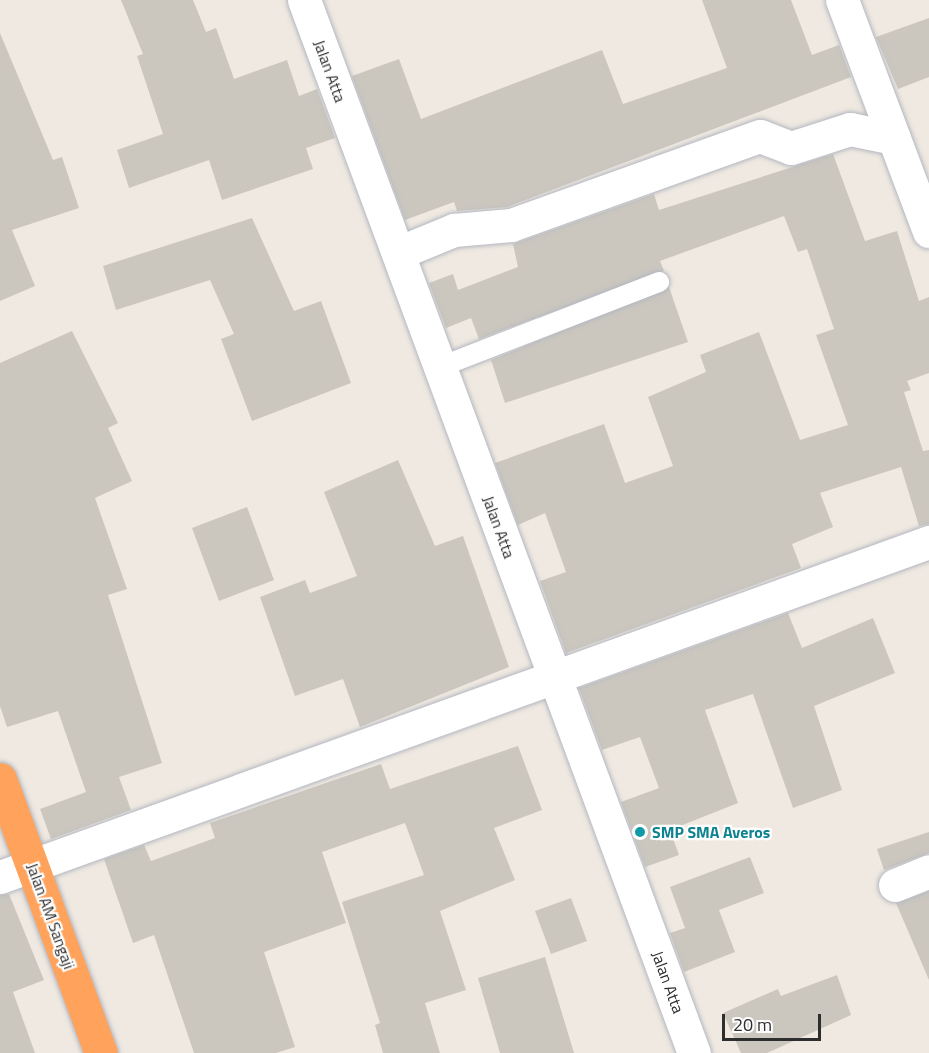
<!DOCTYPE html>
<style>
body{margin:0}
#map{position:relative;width:929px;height:1053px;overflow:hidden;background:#efe9e1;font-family:"Titillium Web",sans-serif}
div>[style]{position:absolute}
.building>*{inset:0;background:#cbc7bf}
.roads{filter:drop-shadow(0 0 2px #b4b7c1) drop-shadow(0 0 2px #b4b7c1)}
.lane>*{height:20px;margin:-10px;padding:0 10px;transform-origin:10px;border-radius:10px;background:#fff}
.street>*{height:33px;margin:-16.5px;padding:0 16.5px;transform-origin:16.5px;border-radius:16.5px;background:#fff}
.highway>*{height:33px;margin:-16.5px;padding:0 16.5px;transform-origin:16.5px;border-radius:16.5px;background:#ffa35c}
.dots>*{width:16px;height:16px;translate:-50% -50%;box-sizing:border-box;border:3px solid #fff;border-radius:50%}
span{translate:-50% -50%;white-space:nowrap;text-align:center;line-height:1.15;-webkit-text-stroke:4.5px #fff;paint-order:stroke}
.street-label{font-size:16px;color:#2e2e2e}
.culture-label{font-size:16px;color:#0d838f;font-weight:700}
.left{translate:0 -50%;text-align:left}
.scale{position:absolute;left:722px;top:1014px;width:99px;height:27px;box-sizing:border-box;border:3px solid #2e2e2e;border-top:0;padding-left:8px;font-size:18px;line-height:21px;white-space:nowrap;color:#2e2e2e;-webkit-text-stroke:4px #fff;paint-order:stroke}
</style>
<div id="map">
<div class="building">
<i style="clip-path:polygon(121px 0,193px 0,206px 32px,216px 28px,234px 79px,287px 60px,299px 96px,317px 89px,335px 138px,306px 148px,313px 169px,222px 200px,209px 160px,129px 188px,117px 150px,163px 134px,137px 56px,143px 54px)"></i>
<i style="clip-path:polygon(702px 0,791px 0,812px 55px,839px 45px,851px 77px,507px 207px,457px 211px,454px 202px,405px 220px,352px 76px,399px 59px,421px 119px,602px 50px,623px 104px,727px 68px)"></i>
<i style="clip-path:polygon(929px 18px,929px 77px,898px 89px,876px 37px)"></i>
<i style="clip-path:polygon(0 33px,53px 160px,62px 157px,79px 208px,12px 230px,35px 286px,0 301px)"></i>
<i style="clip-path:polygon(833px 154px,865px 241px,897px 231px,919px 301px,929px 297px,929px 373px,907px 381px,911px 390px,904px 392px,923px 451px,929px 450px,929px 524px,919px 526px,901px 467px,820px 493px,833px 527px,792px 544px,801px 568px,566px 653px,540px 581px,566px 572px,545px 513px,518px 525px,495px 463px,604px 424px,625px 483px,673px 466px,648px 397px,706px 372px,700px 355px,759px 332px,800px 440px,848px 425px,816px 335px,834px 329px,807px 249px,798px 252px,784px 216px,660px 261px,664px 271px,479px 339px,471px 318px,446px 328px,429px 283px,453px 274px,458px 290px,518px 267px,513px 244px,654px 194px,659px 210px)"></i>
<i style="clip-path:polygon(252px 218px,294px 311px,321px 301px,351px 383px,252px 421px,221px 339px,234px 334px,210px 280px,116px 310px,103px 266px)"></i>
<i style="clip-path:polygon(669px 287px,688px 342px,505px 403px,491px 360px)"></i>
<i style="clip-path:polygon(72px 331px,118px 423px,108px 428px,132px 481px,95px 498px,127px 589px,108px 595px,162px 763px,119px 777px,131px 810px,51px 839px,40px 809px,86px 792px,58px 711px,7px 727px,0 706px,0 363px)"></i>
<i style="clip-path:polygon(398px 460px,435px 546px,463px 536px,509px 667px,360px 727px,343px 679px,295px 696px,260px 597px,305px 580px,310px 593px,357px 576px,324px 492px)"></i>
<i style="clip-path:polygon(247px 507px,274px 580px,219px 601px,192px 528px)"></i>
<i style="clip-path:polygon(788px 613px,802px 648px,873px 618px,895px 673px,814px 706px,842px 790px,793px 808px,753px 694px,705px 710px,738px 803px,670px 830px,679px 855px,645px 867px,621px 802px,659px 788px,640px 737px,602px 750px,579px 688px)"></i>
<i style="clip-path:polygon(518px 746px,542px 810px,494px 828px,515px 880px,440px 911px,466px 990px,425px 1003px,440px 1053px,383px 1053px,375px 1025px,380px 1023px,342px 902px,424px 875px,405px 823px,322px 852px,346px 923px,264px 952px,295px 1047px,276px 1053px,194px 1053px,154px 935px,133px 943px,104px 859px,144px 845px,151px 861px,215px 838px,210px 823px,381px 764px,390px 789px)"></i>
<i style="clip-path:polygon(929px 832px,929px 853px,884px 870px,877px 849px)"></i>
<i style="clip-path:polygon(750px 857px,764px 893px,719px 910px,735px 952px,684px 972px,670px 933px,685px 928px,670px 887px)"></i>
<i style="clip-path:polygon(929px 891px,929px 980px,896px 903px)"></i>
<i style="clip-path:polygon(9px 894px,44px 980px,13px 992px,35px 1053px,0 1053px,0 895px)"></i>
<i style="clip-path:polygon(571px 898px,587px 941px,551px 954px,535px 911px)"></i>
<i style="clip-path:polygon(545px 957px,574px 1053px,500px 1053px,478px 978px)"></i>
<i style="clip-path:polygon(837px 975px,851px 1015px,767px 1053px,741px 1053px,723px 1013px,778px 989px,781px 996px)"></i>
</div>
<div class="roads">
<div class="lane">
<i style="left:440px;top:367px;width:235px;rotate:-21.2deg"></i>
</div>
<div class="street">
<i style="left:304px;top:0;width:1123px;rotate:69.68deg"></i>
<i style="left:842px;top:0;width:247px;rotate:69.4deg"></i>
<i style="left:398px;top:253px;width:61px;rotate:-22.3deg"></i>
<i style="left:454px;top:230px;width:57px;rotate:-5deg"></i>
<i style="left:511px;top:225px;width:264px;rotate:-19.7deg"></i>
<i style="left:760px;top:136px;width:33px;rotate:21deg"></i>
<i style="left:791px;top:148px;width:62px;rotate:-17.9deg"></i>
<i style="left:850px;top:129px;width:45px;rotate:11.6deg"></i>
<i style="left:0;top:877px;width:988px;rotate:-19.83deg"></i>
<i style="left:895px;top:885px;width:37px;rotate:-22deg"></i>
</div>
<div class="highway">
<i style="left:0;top:779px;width:292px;rotate:69.8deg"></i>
</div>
</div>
<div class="dots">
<i style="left:640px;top:832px;background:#0f9aa8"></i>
</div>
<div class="street-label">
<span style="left:330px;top:71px;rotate:70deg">Jalan Atta</span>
<span style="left:499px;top:527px;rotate:70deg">Jalan Atta</span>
<span style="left:51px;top:916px;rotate:70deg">Jalan AM Sangaji</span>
<span style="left:668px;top:982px;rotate:70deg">Jalan Atta</span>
</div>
<div class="culture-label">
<span class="left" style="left:652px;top:832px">SMP SMA Averos</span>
</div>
<div class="scale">20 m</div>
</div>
